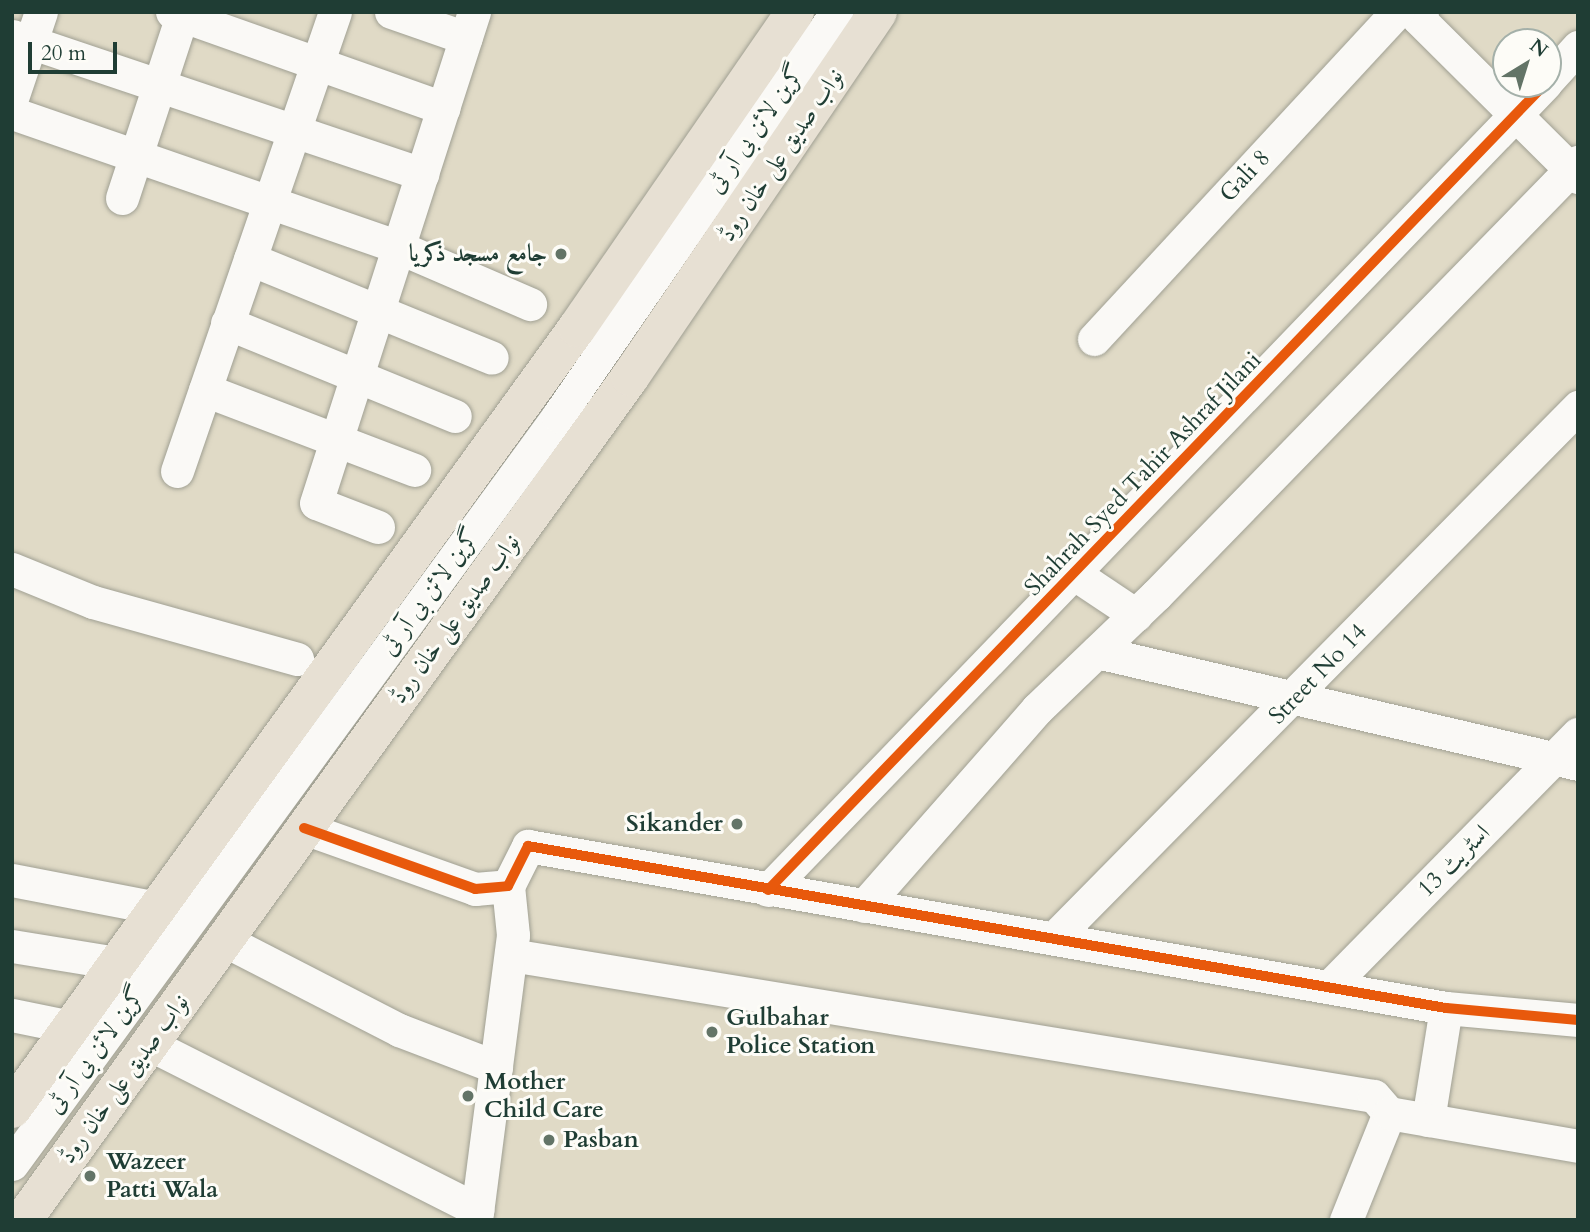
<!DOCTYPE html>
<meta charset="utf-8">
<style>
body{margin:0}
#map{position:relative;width:1590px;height:1232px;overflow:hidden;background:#e0dac6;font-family:Cardo,Amiri,serif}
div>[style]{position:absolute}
.roads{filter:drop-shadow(0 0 2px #a0a093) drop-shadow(0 0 2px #a0a093)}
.minor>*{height:33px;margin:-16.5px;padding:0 16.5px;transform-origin:16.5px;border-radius:16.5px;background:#faf9f6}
.major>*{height:38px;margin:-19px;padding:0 19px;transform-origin:19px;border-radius:19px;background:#e7e0d3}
.cycleway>*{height:10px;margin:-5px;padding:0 5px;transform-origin:5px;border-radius:5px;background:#e8590c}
.dots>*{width:19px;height:19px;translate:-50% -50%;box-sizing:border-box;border:4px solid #fdfcf7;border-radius:50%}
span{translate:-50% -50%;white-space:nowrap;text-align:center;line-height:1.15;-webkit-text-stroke:6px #fdfcf7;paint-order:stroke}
.street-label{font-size:24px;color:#1f3d34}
.poi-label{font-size:24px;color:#1f3d34;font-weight:700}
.right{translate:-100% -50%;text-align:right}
.left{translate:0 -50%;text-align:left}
.frame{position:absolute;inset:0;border:14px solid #1f3d34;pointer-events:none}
.north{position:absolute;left:1492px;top:28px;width:70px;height:70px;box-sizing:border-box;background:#fdfcf7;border:2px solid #a4b0a9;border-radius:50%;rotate:38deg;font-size:19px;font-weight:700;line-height:28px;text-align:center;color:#1f3d34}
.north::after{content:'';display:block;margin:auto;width:24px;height:32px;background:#637467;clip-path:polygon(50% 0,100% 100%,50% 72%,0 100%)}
.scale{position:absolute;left:28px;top:42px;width:89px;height:32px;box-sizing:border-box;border:4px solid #1f3d34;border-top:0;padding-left:9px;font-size:21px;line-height:24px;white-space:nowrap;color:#1f3d34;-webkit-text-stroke:5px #fdfcf7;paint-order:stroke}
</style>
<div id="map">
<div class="roads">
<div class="minor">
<i style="left:172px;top:12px;width:288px;rotate:19.5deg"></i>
<i style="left:391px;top:12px;width:79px;rotate:19.1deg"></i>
<i style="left:1422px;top:12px;width:7px;rotate:124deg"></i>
<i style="left:1418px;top:18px;width:226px;rotate:44.8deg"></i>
<i style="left:12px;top:36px;width:433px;rotate:18.6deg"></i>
<i style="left:1548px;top:80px;width:45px;rotate:-47.7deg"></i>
<i style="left:12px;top:98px;width:91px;rotate:-71.4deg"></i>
<i style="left:12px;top:113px;width:409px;rotate:19.1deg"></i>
<i style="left:398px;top:247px;width:144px;rotate:23.4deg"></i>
<i style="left:122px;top:198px;width:196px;rotate:-71.8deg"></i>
<i style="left:250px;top:259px;width:261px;rotate:22.2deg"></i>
<i style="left:227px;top:323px;width:246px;rotate:22.2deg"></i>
<i style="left:1094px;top:339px;width:446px;rotate:-47.2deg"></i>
<i style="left:205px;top:390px;width:224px;rotate:20.9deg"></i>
<i style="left:177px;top:471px;width:485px;rotate:-71deg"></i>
<i style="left:378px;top:527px;width:66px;rotate:-158.8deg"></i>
<i style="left:316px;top:503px;width:516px;rotate:-72.16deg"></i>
<i style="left:12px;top:569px;width:87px;rotate:22.2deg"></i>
<i style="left:93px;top:602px;width:212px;rotate:15.6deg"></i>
<i style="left:1076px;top:575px;width:72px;rotate:33.7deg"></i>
<i style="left:1097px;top:652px;width:494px;rotate:13.1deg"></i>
<i style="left:304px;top:828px;width:182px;rotate:19.6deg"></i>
<i style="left:475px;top:889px;width:33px;rotate:-5deg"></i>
<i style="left:508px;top:886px;width:45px;rotate:-63.4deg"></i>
<i style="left:528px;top:846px;width:932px;rotate:10.01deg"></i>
<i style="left:1446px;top:1008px;width:133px;rotate:5.2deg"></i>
<i style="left:12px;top:880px;width:149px;rotate:10.9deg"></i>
<i style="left:768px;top:890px;width:1120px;rotate:-46.05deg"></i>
<i style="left:864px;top:906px;width:262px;rotate:-48.7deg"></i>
<i style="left:1037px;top:709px;width:165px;rotate:-43.8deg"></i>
<i style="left:1156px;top:595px;width:605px;rotate:-45.74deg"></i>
<i style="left:1055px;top:937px;width:745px;rotate:-45.38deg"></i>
<i style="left:224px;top:940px;width:197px;rotate:27.2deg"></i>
<i style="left:399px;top:1030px;width:104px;rotate:20.9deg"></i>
<i style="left:12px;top:946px;width:106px;rotate:9.2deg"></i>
<i style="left:511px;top:955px;width:874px;rotate:9.28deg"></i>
<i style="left:1374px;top:1096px;width:23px;rotate:49deg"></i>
<i style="left:1329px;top:987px;width:355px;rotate:-45.5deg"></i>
<i style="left:12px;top:1015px;width:60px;rotate:11.5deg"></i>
<i style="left:149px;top:1044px;width:368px;rotate:26.8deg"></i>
<i style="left:1428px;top:1120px;width:113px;rotate:-80.9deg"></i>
<i style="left:12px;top:1164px;width:926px;rotate:-53.87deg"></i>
<i style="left:558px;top:416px;width:491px;rotate:-55.4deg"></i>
<i style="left:476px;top:1220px;width:287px;rotate:-82.6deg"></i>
<i style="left:513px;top:935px;width:49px;rotate:-95.8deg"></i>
<i style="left:1346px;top:1220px;width:115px;rotate:-68.1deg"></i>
<i style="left:1389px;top:1113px;width:192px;rotate:9.9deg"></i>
</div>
<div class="major">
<i style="left:12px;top:1109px;width:964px;rotate:-54.12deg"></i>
<i style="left:577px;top:328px;width:384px;rotate:-55.4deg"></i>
<i style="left:23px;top:1220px;width:1039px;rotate:-54.24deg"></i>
<i style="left:630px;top:377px;width:441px;rotate:-55.8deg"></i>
</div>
</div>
<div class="cycleway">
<i style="left:304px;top:828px;width:182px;rotate:19.6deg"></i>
<i style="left:475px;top:889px;width:33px;rotate:-5deg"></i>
<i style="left:508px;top:886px;width:45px;rotate:-63.4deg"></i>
<i style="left:528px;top:846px;width:932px;rotate:10.01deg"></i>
<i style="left:1446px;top:1008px;width:133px;rotate:5.2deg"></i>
<i style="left:768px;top:890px;width:1120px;rotate:-46.05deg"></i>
</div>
<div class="dots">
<i style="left:561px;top:254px;background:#637467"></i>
<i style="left:737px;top:824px;background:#637467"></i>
<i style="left:712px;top:1032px;background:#637467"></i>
<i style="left:468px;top:1096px;background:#637467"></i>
<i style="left:549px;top:1140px;background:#637467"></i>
<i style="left:90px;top:1176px;background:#637467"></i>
</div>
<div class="street-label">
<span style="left:756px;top:129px;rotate:-55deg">گرین لائن بی آر ٹی</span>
<span style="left:781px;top:155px;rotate:-56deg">نواب صدیق علی خان روڈ</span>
<span style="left:1245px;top:176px;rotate:-47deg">Gali 8</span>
<span style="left:1143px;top:474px;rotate:-46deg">Shahrah Syed Tahir Ashraf Jilani</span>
<span style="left:430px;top:592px;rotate:-54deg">گرین لائن بی آر ٹی</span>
<span style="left:455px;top:619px;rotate:-54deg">نواب صدیق علی خان روڈ</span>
<span style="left:1318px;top:674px;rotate:-46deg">Street No 14</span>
<span style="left:1454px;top:861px;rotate:-45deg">اسٹریٹ 13</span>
<span style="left:96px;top:1050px;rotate:-54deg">گرین لائن بی آر ٹی</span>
<span style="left:124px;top:1079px;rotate:-54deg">نواب صدیق علی خان روڈ</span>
</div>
<div class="poi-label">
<span class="right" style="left:547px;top:254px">جامع مسجد ذکریا</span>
<span class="right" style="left:723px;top:824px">Sikander</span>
<span class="left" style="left:726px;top:1032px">Gulbahar<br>Police Station</span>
<span class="left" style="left:484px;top:1096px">Mother<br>Child Care</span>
<span class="left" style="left:563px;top:1140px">Pasban</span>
<span class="left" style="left:106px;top:1176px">Wazeer<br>Patti Wala</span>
</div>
<div class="frame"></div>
<div class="north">N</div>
<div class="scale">20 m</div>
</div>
